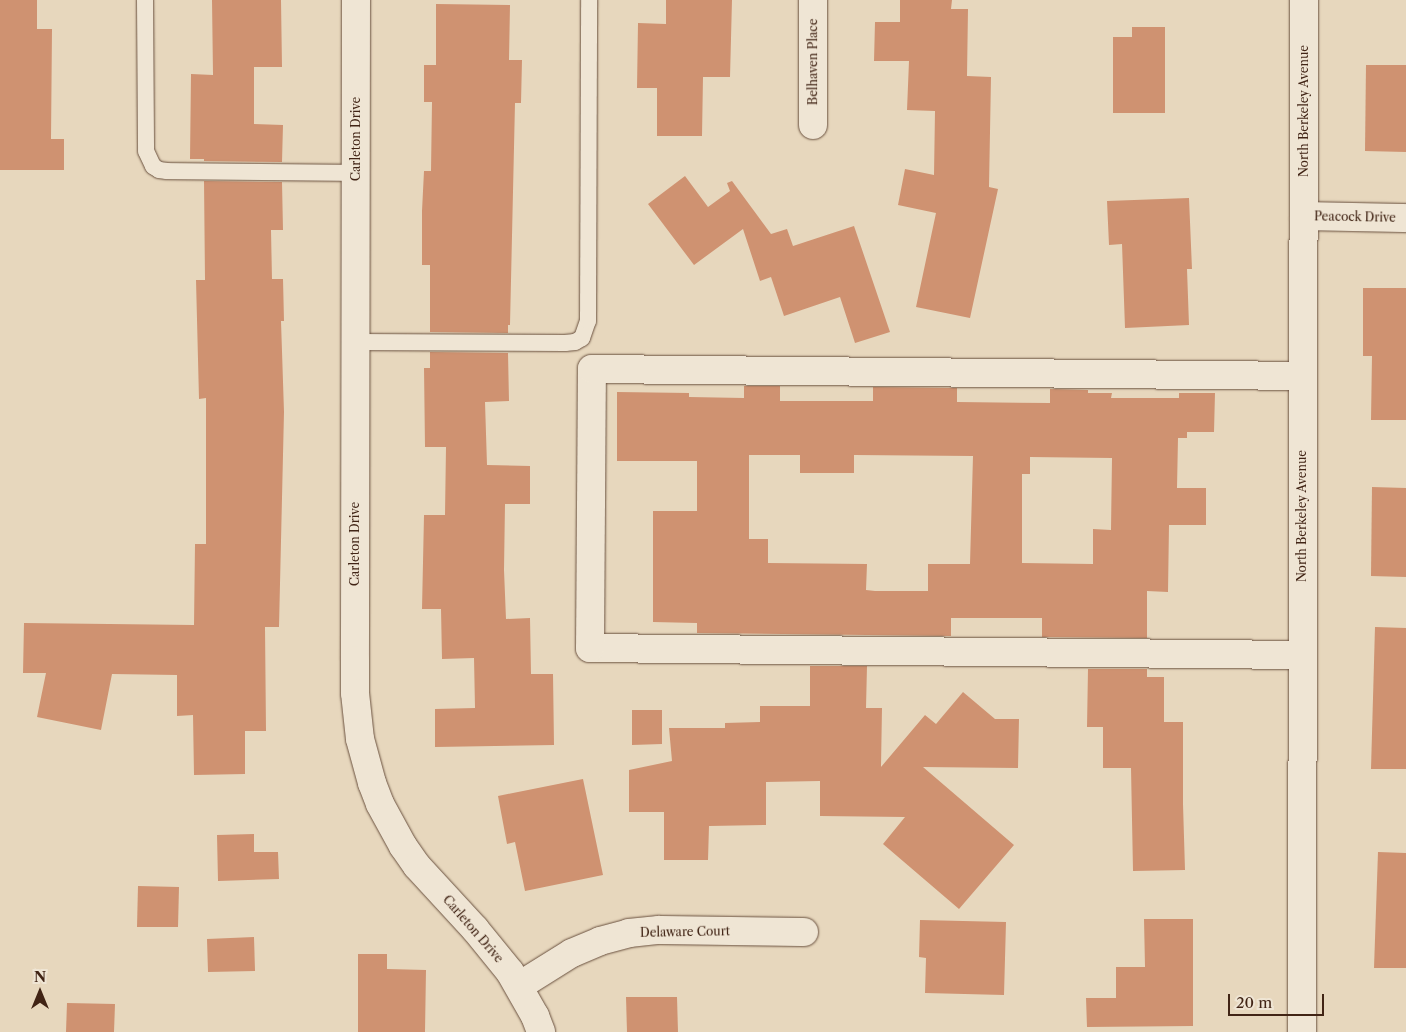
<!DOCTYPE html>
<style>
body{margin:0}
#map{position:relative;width:1406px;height:1032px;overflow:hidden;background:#e7d7bd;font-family:"Libre Caslon Text",serif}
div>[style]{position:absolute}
.building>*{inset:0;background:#cf9271}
.roads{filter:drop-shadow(0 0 1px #6a513f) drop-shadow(0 0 1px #6a513f)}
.lane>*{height:16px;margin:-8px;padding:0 8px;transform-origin:8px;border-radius:8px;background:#efe5d4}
.street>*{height:28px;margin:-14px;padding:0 14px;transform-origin:14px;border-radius:14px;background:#efe5d4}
.secondary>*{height:28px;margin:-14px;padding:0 14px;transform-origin:14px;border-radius:14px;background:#efe5d4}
span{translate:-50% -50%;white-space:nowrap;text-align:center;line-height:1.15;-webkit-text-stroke:5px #efe5d4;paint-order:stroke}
.street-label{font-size:12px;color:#412415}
.north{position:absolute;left:15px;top:967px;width:50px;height:50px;-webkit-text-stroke:4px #efe5d4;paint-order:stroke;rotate:0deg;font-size:14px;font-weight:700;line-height:20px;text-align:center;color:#412415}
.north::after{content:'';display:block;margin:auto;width:18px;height:22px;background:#412415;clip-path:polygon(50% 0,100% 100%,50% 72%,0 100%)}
.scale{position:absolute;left:1228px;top:994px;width:96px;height:22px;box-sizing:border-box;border:2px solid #412415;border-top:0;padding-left:6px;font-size:15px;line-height:18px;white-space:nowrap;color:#412415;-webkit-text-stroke:4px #efe5d4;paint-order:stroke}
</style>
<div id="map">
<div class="building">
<i style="clip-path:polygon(0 0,37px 0,37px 29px,52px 29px,51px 139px,64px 139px,64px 170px,0 170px)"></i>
<i style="clip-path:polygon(212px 0,281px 0,282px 67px,254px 67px,254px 124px,283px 125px,282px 162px,204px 161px,204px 159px,190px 159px,191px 74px,213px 75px)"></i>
<i style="clip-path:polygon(666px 0,732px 0,730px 77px,703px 77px,702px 136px,657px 136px,657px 88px,637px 88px,638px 23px,666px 24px)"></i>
<i style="clip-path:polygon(900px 0,952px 0,951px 9px,968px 9px,967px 76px,991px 77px,989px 187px,998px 189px,970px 318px,916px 307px,936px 213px,898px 205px,905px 169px,934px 175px,935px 111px,907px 110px,909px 61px,874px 61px,875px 22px,900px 22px)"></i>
<i style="clip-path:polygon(436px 4px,510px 5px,509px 60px,522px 60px,521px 103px,515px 103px,510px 325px,508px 325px,508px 333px,430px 332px,430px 265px,422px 265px,422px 211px,424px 171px,431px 171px,432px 102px,424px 102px,424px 65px,436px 65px)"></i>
<i style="clip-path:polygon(1132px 27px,1165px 27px,1165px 113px,1113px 113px,1113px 37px,1132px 37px)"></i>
<i style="clip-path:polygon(1366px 65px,1406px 65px,1406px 152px,1365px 151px)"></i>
<i style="clip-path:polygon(685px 176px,708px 207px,730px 191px,727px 183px,732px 181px,771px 234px,787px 229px,793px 246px,854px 226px,890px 332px,855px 343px,840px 297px,784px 316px,771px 277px,760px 281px,743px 229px,694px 265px,648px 204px)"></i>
<i style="clip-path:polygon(204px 181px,282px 182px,283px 230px,271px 230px,272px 279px,283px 279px,284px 321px,281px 321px,284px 412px,279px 627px,265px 627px,266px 731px,245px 731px,245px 774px,194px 775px,193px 715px,177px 716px,177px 675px,112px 674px,101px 730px,37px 717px,46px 673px,23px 673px,24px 623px,194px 625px,195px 544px,206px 544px,206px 398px,199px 399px,196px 280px,205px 280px)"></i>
<i style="clip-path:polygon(1189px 198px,1192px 269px,1187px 269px,1189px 325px,1125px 328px,1122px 244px,1109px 245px,1107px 201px)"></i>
<i style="clip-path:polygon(1363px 288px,1406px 288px,1406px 420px,1371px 420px,1372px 356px,1363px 356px)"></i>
<i style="clip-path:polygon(430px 352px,508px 353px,509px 401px,485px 402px,487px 465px,530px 466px,530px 504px,505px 504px,504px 570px,506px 619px,530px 618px,531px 674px,553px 674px,554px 745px,435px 747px,435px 709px,475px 708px,474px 658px,442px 659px,441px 609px,422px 609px,424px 515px,445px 515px,446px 447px,425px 447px,424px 368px,430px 368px)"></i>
<i style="clip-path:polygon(evenodd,744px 386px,780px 386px,780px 401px,873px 401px,873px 387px,957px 388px,957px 402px,1050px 403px,1050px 389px,1088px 390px,1088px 393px,1112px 393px,1111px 398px,1179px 398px,1179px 393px,1215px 393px,1214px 432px,1187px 432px,1187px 438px,1178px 438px,1177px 488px,1206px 488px,1206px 525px,1169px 525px,1168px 592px,1147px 591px,1147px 638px,1042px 637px,1042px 618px,951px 618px,951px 636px,697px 633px,697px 623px,653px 622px,653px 511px,697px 511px,697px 461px,617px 461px,617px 392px,689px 393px,689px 397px,744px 398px,744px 386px,749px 455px,800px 455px,800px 473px,854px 473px,854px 455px,973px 456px,970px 564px,928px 564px,928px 591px,875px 591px,866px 590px,867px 564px,768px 563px,768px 539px,749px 539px,749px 455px,744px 386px,1030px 457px,1112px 458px,1111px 530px,1093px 529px,1093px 564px,1022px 563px,1022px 474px,1030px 474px,1030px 457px)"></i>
<i style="clip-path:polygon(1372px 487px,1406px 488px,1406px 577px,1371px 576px)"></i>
<i style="clip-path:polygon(1375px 627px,1406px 628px,1406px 769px,1371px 769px)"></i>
<i style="clip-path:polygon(810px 666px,867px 666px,866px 708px,882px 708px,881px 767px,925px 715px,936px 724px,963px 692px,995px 719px,1019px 719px,1018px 768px,923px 767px,1014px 845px,959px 909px,883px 844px,905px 817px,820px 816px,820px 781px,766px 782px,766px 825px,709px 826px,708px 860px,664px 860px,664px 812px,629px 812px,629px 770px,672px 761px,669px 728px,725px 728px,725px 723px,760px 722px,760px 706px,810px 706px)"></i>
<i style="clip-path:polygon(1088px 669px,1147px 669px,1147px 677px,1164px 677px,1164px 722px,1183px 722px,1183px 804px,1185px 870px,1133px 871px,1131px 768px,1103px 768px,1103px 727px,1087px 727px)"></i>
<i style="clip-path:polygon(632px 710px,662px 710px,662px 744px,632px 745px)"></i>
<i style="clip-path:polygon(583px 779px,603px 875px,525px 891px,515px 842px,507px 844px,498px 796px)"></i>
<i style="clip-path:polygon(254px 834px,254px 852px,278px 852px,279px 879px,218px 881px,217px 835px)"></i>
<i style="clip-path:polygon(1378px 852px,1406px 853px,1406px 968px,1374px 968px)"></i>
<i style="clip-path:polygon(138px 886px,179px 887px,178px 927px,137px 927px)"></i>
<i style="clip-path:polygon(1144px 919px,1193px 919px,1193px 1026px,1087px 1027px,1086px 998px,1116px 998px,1116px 967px,1145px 967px)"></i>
<i style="clip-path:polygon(920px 920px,1006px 922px,1004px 995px,925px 993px,926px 958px,919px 957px)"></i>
<i style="clip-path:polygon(254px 937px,255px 971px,208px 972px,207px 939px)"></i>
<i style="clip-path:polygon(358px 954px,387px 954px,387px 969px,426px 970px,425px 1032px,358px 1032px)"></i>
<i style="clip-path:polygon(626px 997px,677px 997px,678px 1032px,627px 1032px)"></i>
<i style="clip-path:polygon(67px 1003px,115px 1004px,114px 1032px,66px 1032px)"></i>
</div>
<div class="roads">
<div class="lane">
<i style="left:145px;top:0;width:151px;rotate:89.6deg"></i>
<i style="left:146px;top:151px;width:17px;rotate:65deg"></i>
<i style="left:153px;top:166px;width:7px;rotate:34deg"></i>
<i style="left:159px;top:170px;width:8px;rotate:7deg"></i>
<i style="left:167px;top:171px;width:189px;rotate:0.6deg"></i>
<i style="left:355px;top:342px;width:210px;rotate:0.3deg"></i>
<i style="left:565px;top:343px;width:10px;rotate:-6deg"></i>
<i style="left:575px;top:342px;width:8px;rotate:-30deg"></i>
<i style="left:582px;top:338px;width:18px;rotate:-71deg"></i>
<i style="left:588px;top:321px;width:321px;rotate:-89.8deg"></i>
</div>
<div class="street">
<i style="left:356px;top:0;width:660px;rotate:90.09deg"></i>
<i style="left:355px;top:660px;width:33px;rotate:90deg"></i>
<i style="left:355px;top:693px;width:46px;rotate:83.8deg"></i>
<i style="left:360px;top:739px;width:46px;rotate:74.7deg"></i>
<i style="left:372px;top:783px;width:22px;rotate:69deg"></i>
<i style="left:380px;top:804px;width:48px;rotate:61.3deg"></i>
<i style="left:403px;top:846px;width:24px;rotate:55deg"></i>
<i style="left:417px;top:866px;width:86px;rotate:47.4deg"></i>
<i style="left:475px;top:929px;width:55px;rotate:50.9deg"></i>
<i style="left:510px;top:972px;width:51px;rotate:60.4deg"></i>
<i style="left:535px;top:1016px;width:17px;rotate:69deg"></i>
<i style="left:813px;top:0;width:125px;rotate:90deg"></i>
<i style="left:1304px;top:216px;width:102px;rotate:1.1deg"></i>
<i style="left:1302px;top:655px;width:712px;rotate:-179.44deg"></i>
<i style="left:590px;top:648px;width:279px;rotate:-89.6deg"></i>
<i style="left:592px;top:369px;width:711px;rotate:0.56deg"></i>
<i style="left:519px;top:986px;width:62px;rotate:-31.9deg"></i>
<i style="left:572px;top:953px;width:30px;rotate:-23deg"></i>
<i style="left:600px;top:941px;width:30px;rotate:-15deg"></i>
<i style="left:629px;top:933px;width:30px;rotate:-6deg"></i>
<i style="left:659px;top:930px;width:145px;rotate:0.8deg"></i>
</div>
<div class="secondary">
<i style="left:1302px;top:1032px;width:1032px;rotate:-89.89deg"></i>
</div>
</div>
<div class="street-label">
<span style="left:813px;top:62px;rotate:-90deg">Belhaven Place</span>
<span style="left:1304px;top:111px;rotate:-90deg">North Berkeley Avenue</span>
<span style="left:356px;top:139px;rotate:-90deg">Carleton Drive</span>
<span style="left:1355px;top:217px;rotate:1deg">Peacock Drive</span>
<span style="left:1302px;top:516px;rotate:-90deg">North Berkeley Avenue</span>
<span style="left:355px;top:544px;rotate:-90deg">Carleton Drive</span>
<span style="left:473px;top:929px;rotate:49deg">Carleton Drive</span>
<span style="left:685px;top:932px;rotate:-1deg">Delaware Court</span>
</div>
<div class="north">N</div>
<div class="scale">20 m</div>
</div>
